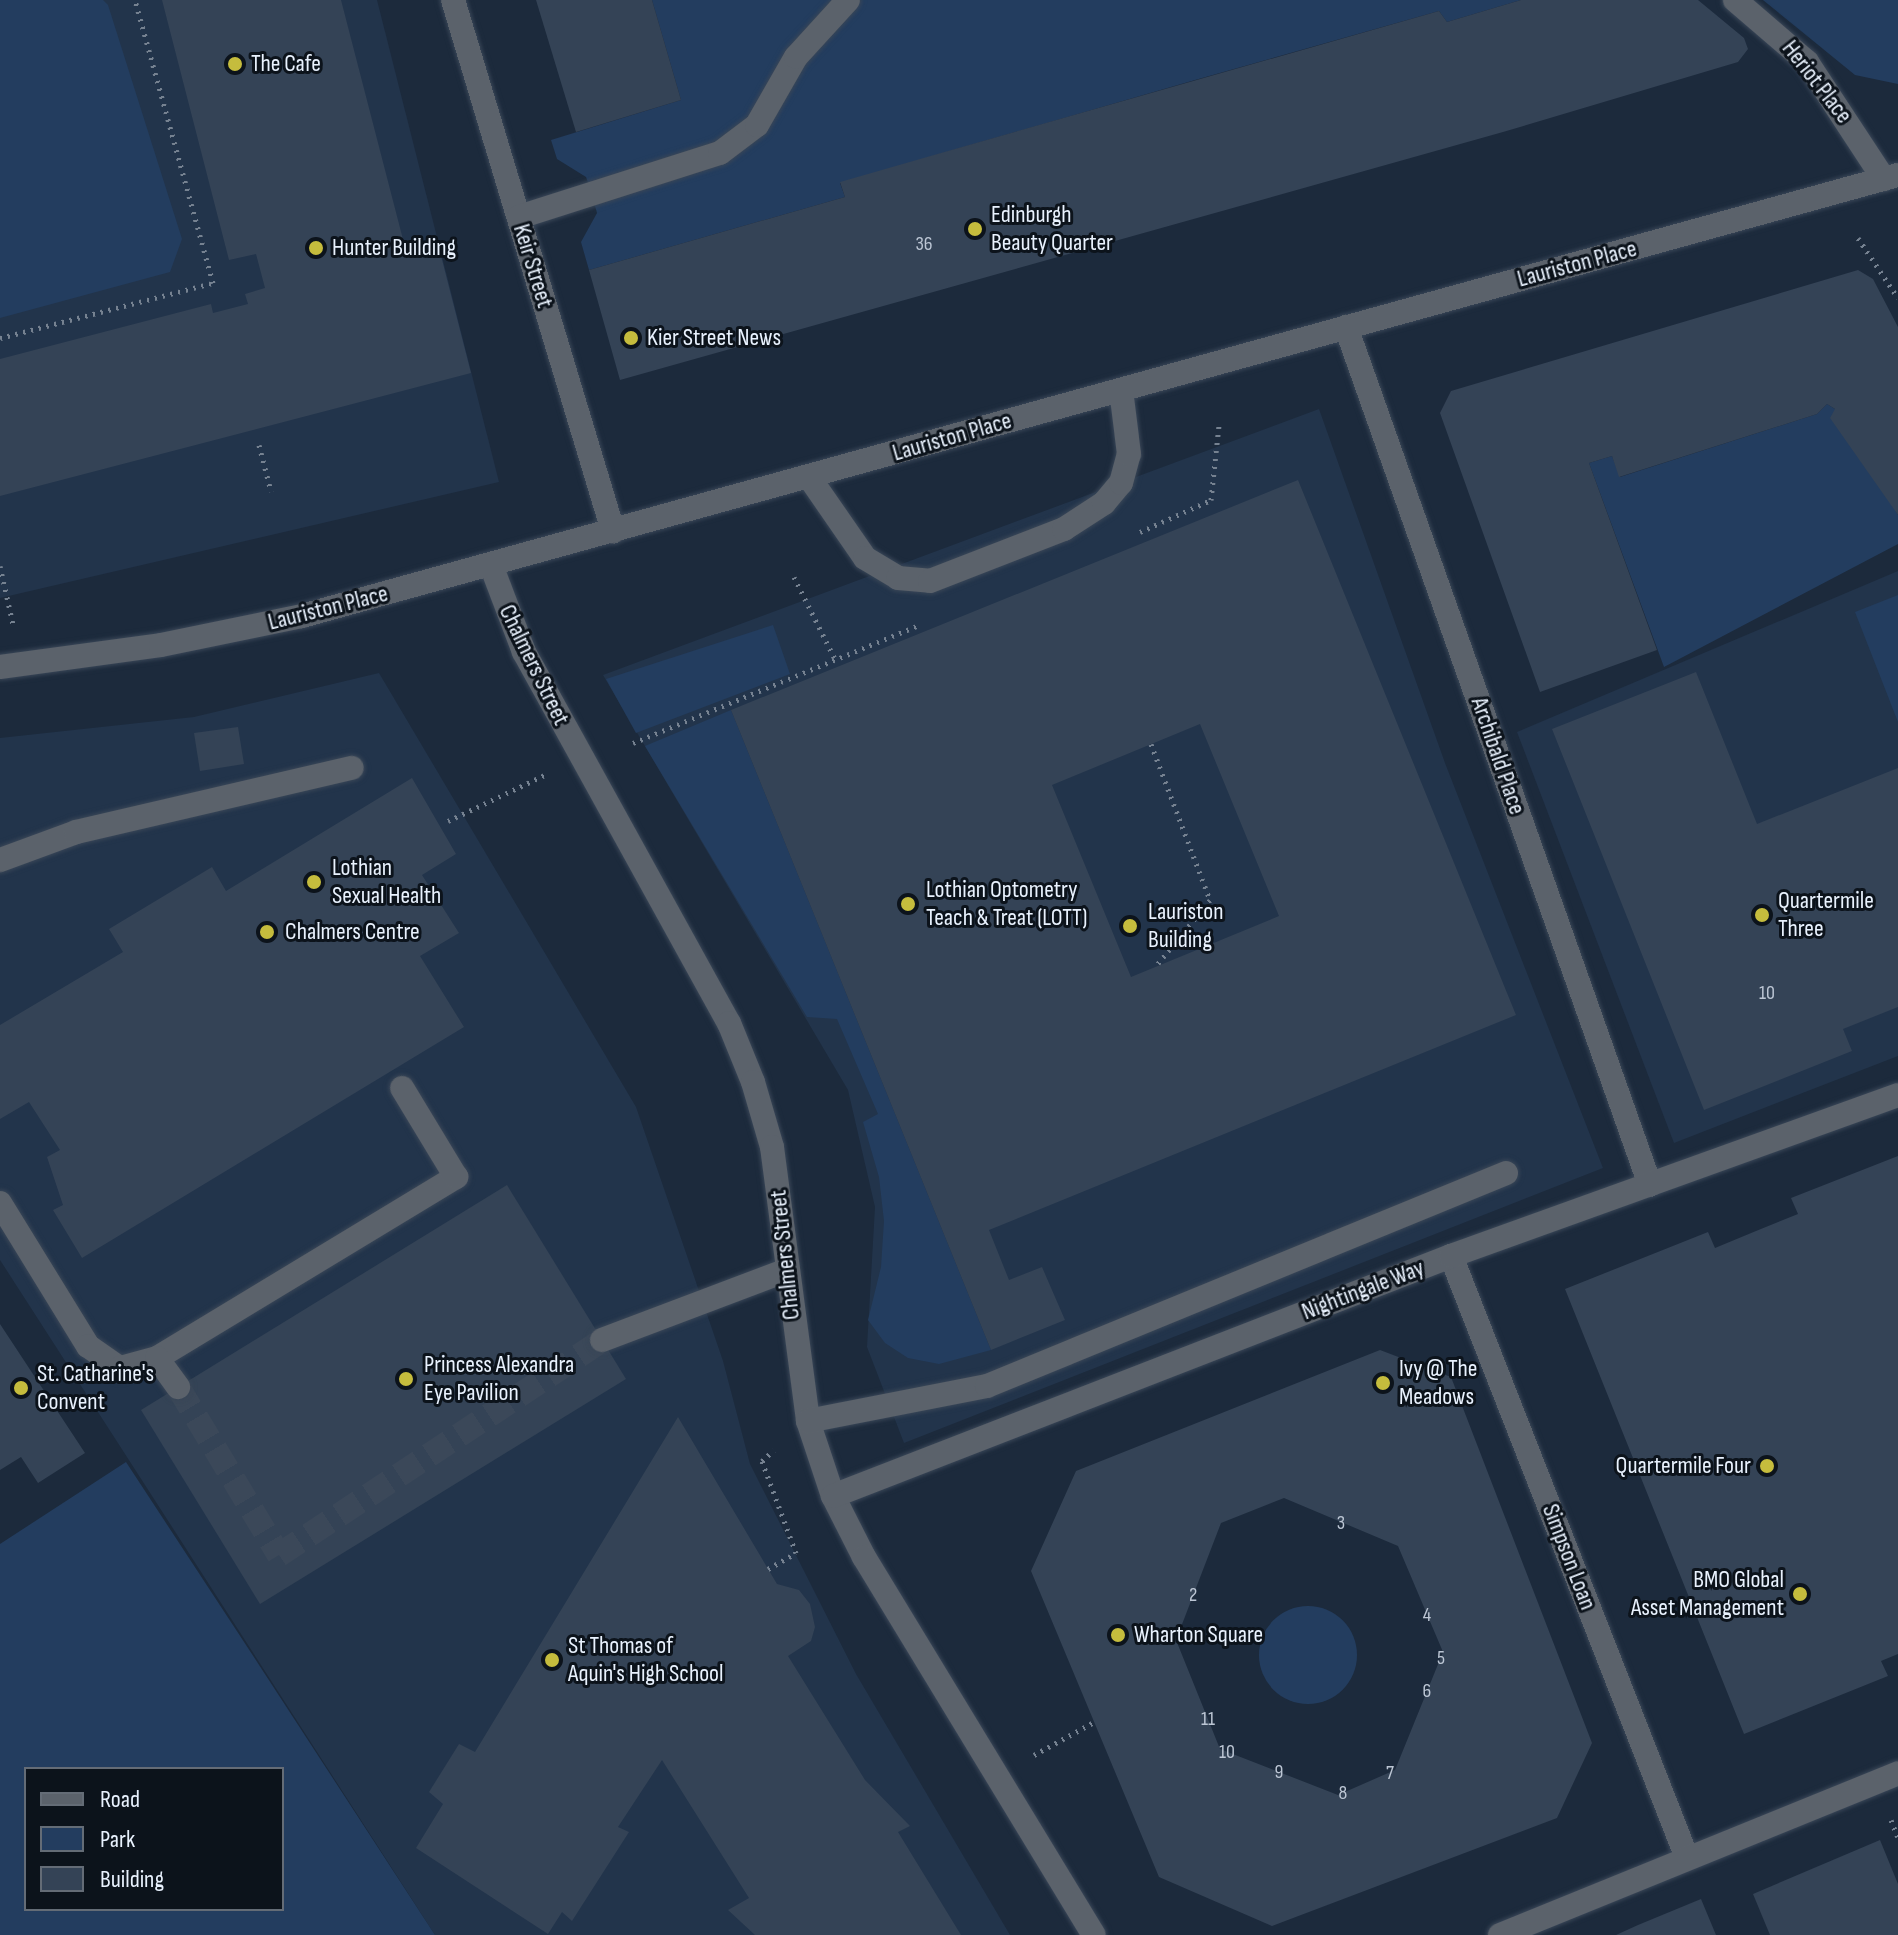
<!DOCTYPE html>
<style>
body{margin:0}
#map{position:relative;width:1898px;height:1935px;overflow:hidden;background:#1c2a3c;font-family:"Sofia Sans Condensed",sans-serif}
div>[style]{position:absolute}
.built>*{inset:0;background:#22344b}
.green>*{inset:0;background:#233d5f}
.round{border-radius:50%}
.building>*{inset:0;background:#344356}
.minor-tunnel>*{height:24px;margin-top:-12px;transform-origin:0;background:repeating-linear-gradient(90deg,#3b4859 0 24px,transparent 0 36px)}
.path>*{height:5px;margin-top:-2.5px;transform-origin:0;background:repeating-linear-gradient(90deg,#768291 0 2px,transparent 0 8px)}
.roads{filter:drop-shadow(0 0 2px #394657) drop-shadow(0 0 2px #394657)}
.minor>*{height:24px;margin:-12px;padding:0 12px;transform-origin:12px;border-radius:12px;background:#5b626b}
.dots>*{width:22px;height:22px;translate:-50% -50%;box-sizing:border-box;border:4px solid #0c131b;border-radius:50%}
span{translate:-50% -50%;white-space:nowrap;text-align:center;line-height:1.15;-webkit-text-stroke:6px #0c131b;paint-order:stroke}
.number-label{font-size:20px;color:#bcc6d4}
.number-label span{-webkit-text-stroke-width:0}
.poi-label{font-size:24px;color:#e9f2fe}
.left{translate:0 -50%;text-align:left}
.right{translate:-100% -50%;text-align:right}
.street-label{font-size:24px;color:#e9f2fe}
.legend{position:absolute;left:24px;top:1767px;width:260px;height:144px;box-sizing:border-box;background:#0c131b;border:2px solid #646c76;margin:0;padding:10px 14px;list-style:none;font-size:24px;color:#e9f2fe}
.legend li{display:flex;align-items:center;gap:16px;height:40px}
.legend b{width:40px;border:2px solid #646c76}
</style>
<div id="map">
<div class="built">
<i style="clip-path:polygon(0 0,377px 0,499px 482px,0 598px)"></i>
<i style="clip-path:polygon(1319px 409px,1445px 763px,1603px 1168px,904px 1443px,867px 1347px,875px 1207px,848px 1090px,603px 675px)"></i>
<i style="clip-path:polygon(1898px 571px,1898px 1056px,1674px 1143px,1517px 732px)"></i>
<i style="clip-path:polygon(379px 673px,636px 1107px,723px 1361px,750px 1464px,856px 1674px,1010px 1935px,435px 1935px,0 1260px,0 738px,194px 717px)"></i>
</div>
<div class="green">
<i style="clip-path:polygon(0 0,103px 0,108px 5px,182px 239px,170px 272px,0 318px)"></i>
<i style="clip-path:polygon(652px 0,1521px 0,1447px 22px,1439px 11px,1195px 80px,840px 183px,845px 197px,589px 270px,581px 242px,597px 213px,589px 185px,586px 177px,557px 159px,551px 140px,681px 100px)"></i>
<i style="clip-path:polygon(1763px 0,1898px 0,1898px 84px,1855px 75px)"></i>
<i style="clip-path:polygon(1827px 404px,1835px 409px,1898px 515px,1898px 544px,1664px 667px,1589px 463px,1612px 456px,1620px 477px,1817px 414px)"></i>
<i style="clip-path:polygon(1898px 595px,1898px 722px,1855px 612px)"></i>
<i style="clip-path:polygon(773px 625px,790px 674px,636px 733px,606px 679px)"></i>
<i style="clip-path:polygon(731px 710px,991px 1350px,939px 1364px,908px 1358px,885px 1343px,868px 1320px,881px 1267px,884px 1221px,879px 1177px,863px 1122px,878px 1114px,837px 1019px,807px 1017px,645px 746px)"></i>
<i style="clip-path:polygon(evenodd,126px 1462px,246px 1645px,435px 1935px,0 1935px,0 1544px,126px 1462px,26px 1769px,282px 1769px,282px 1909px,26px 1909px,26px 1769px)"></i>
<i class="round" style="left:1259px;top:1606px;width:98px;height:98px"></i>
</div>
<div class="building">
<i style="clip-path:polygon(162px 0,341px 0,406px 251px,438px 244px,471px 373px,0 496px,0 359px,211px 304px,213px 313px,248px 304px,245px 294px,265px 288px,256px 254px,229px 260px)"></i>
<i style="clip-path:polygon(536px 0,652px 0,681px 100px,576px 132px)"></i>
<i style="clip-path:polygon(1521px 0,1698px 0,1744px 38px,1748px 49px,1738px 62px,1503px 132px,620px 380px,589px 270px,845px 197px,840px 182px,927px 157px,1439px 11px,1447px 22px)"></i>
<i style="clip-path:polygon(1858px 270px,1873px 279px,1898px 327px,1898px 515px,1830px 418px,1835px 409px,1827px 404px,1817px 414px,1619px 477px,1612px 456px,1589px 463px,1657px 650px,1540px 692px,1440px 413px,1451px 391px)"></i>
<i style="clip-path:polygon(evenodd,1298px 480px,1516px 1015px,989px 1230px,1009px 1280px,1042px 1267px,1065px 1320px,991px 1350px,731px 710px,1298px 480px,1200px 724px,1279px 916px,1131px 977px,1052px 785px,1200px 724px)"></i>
<i style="clip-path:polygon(1696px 672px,1757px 824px,1898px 768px,1898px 1007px,1843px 1029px,1852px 1051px,1704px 1110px,1552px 729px)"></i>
<i style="clip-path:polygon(238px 727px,244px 764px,200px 771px,194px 733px)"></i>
<i style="clip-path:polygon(412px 778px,456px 854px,422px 875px,459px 933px,420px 956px,464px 1027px,82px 1258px,53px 1210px,63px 1205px,47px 1157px,60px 1150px,29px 1102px,0 1119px,0 1025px,123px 952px,109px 929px,212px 867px,226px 891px)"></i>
<i style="clip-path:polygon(1898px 1156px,1898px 1654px,1881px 1661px,1888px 1676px,1744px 1734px,1565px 1289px,1708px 1232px,1715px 1248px,1756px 1231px,1798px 1214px,1791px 1198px)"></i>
<i style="clip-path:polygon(507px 1185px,626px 1379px,260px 1604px,141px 1410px)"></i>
<i style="clip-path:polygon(0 1324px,85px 1453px,38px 1483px,21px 1457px,0 1470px)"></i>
<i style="clip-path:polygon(evenodd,1380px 1350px,1451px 1377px,1592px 1743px,1557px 1818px,1272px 1926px,1159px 1877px,1031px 1571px,1076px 1471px,1380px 1350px,1284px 1498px,1398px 1546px,1443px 1652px,1395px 1770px,1338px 1795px,1220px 1749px,1176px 1640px,1221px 1523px,1284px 1498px)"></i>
<i style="clip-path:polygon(678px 1417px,777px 1584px,799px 1590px,810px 1604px,815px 1627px,811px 1641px,788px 1656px,865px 1780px,910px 1826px,898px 1832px,961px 1935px,755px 1935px,728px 1910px,749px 1898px,662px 1760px,618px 1827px,629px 1832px,572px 1921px,562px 1912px,548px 1934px,416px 1848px,443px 1804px,429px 1792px,459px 1744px,475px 1752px)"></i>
<i style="clip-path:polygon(1880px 1840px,1898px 1884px,1898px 1935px,1770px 1935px,1753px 1894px)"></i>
<i style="clip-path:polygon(1701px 1899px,1716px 1935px,1616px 1935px,1638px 1925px)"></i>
</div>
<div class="minor-tunnel">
<i style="left:178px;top:1387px;width:196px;rotate:59deg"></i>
<i style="left:279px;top:1555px;width:388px;rotate:-33.6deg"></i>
</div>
<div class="path">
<i style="left:1858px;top:238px;width:72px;rotate:56.3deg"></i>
<i style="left:0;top:338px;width:220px;rotate:-14.5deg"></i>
<i style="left:213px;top:283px;width:294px;rotate:-105.4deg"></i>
<i style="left:259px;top:445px;width:48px;rotate:75.4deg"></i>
<i style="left:1140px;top:532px;width:78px;rotate:-24.3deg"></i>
<i style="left:1211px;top:500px;width:75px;rotate:-83.9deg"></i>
<i style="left:0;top:566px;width:59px;rotate:77.4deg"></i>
<i style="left:794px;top:577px;width:92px;rotate:63.4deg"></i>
<i style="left:633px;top:743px;width:307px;rotate:-22.4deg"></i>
<i style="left:1151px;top:744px;width:167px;rotate:69.3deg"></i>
<i style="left:1210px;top:900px;width:85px;rotate:129.3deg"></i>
<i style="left:448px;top:821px;width:107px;rotate:-25.4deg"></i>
<i style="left:768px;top:1569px;width:32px;rotate:-30deg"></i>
<i style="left:796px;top:1553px;width:98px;rotate:-110.3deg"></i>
<i style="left:762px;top:1461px;width:16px;rotate:-43deg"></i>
<i style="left:1034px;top:1755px;width:68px;rotate:-28.8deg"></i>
<i style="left:1891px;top:1820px;width:18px;rotate:68deg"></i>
</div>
<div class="roads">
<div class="minor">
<i style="left:453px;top:0;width:555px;rotate:73.23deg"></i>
<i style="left:1735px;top:0;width:95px;rotate:40.7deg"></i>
<i style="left:1807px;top:62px;width:140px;rotate:56.7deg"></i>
<i style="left:519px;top:217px;width:211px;rotate:-17.7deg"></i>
<i style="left:720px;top:153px;width:46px;rotate:-37.1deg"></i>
<i style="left:757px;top:125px;width:78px;rotate:-60.2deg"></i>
<i style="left:796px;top:57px;width:77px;rotate:-47.6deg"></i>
<i style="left:1346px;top:327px;width:910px;rotate:70.49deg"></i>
<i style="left:809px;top:477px;width:98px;rotate:55.3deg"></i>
<i style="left:865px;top:558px;width:39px;rotate:31deg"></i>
<i style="left:898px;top:578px;width:32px;rotate:5deg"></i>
<i style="left:930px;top:581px;width:144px;rotate:-21.2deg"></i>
<i style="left:1064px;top:529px;width:48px;rotate:-33deg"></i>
<i style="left:1104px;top:503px;width:26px;rotate:-50deg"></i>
<i style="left:1121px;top:483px;width:30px;rotate:-75deg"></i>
<i style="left:1129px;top:454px;width:64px;rotate:-97.1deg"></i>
<i style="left:491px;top:565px;width:93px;rotate:69.2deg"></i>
<i style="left:524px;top:652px;width:424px;rotate:61.1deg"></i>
<i style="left:729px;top:1023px;width:64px;rotate:67.9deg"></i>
<i style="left:753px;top:1082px;width:68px;rotate:73.7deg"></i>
<i style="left:772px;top:1147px;width:276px;rotate:82.5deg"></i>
<i style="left:808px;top:1421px;width:79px;rotate:71.6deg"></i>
<i style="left:833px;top:1496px;width:68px;rotate:63.1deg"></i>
<i style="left:864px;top:1557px;width:442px;rotate:58.7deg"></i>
<i style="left:0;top:667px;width:162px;rotate:-7.8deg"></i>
<i style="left:161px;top:645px;width:144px;rotate:-11.6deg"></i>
<i style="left:302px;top:616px;width:1656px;rotate:-15.45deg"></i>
<i style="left:0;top:860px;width:81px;rotate:-20.2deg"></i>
<i style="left:76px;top:832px;width:283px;rotate:-13.1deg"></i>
<i style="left:0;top:1203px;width:168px;rotate:58.4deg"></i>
<i style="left:88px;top:1346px;width:39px;rotate:35deg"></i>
<i style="left:120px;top:1368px;width:38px;rotate:-15deg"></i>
<i style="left:157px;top:1358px;width:350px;rotate:-31.2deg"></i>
<i style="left:456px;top:1177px;width:104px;rotate:-121.2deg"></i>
<i style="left:1451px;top:1256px;width:647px;rotate:68.59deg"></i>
<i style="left:602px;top:1340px;width:198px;rotate:-20.7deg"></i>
<i style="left:157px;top:1358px;width:36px;rotate:54deg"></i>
<i style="left:808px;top:1421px;width:182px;rotate:-11.1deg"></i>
<i style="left:987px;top:1386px;width:561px;rotate:-22.31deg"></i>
<i style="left:833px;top:1496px;width:663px;rotate:-21.22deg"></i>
<i style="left:1451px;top:1256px;width:475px;rotate:-19.8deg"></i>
<i style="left:1500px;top:1935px;width:430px;rotate:-22.1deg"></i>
</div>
</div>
<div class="dots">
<i style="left:235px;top:64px;background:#c5bc3d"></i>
<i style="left:975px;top:229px;background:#c5bc3d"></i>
<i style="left:316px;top:248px;background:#c5bc3d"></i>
<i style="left:631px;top:338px;background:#c5bc3d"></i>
<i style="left:314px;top:882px;background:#c5bc3d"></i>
<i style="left:908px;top:904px;background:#c5bc3d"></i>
<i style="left:1762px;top:915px;background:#c5bc3d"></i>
<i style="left:1130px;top:926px;background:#c5bc3d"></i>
<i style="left:267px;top:932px;background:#c5bc3d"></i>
<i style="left:406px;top:1379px;background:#c5bc3d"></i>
<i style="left:1383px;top:1383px;background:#c5bc3d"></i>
<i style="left:21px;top:1388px;background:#c5bc3d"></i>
<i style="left:1767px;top:1466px;background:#c5bc3d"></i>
<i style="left:1800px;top:1594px;background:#c5bc3d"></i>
<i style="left:1118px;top:1635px;background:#c5bc3d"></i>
<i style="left:552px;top:1660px;background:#c5bc3d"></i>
</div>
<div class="number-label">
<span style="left:924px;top:244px">36</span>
<span style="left:1767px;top:993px">10</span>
<span style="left:1341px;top:1523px">3</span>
<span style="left:1193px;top:1595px">2</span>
<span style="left:1427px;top:1615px">4</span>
<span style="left:1441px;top:1658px">5</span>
<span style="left:1427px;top:1691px">6</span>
<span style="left:1208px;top:1719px">11</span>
<span style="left:1227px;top:1752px">10</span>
<span style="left:1279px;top:1772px">9</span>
<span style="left:1390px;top:1773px">7</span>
<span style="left:1343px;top:1793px">8</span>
</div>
<div class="poi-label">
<span class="left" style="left:251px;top:64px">The Cafe</span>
<span class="left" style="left:991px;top:229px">Edinburgh<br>Beauty Quarter</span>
<span class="left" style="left:332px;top:248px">Hunter Building</span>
<span class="left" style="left:647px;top:338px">Kier Street News</span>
<span class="left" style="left:332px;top:882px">Lothian<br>Sexual Health</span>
<span class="left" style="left:926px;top:904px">Lothian Optometry<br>Teach &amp; Treat (LOTT)</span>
<span class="left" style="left:1778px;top:915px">Quartermile<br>Three</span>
<span class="left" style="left:1148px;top:926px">Lauriston<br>Building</span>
<span class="left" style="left:285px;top:932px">Chalmers Centre</span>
<span class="left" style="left:424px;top:1379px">Princess Alexandra<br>Eye Pavilion</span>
<span class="left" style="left:1399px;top:1383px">Ivy @ The<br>Meadows</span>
<span class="left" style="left:37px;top:1388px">St. Catharine's<br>Convent</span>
<span class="right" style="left:1751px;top:1466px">Quartermile Four</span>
<span class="right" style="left:1784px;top:1594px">BMO Global<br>Asset Management</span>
<span class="left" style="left:1134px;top:1635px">Wharton Square</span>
<span class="left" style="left:568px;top:1660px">St Thomas of<br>Aquin's High School</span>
</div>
<div class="street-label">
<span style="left:1817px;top:82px;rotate:52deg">Heriot Place</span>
<span style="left:1577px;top:264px;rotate:-15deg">Lauriston Place</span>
<span style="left:533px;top:266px;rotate:73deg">Keir Street</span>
<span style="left:952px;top:437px;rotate:-16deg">Lauriston Place</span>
<span style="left:328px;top:608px;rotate:-14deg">Lauriston Place</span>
<span style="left:534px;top:665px;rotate:64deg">Chalmers Street</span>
<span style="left:1498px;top:756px;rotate:71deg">Archibald Place</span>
<span style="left:785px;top:1255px;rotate:-96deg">Chalmers Street</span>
<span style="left:1363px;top:1290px;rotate:-21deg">Nightingale Way</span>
<span style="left:1569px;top:1557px;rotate:69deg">Simpson Loan</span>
</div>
<ul class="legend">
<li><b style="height:10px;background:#5b626b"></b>Road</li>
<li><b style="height:22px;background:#233d5f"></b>Park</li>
<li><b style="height:22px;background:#344356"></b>Building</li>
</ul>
</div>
